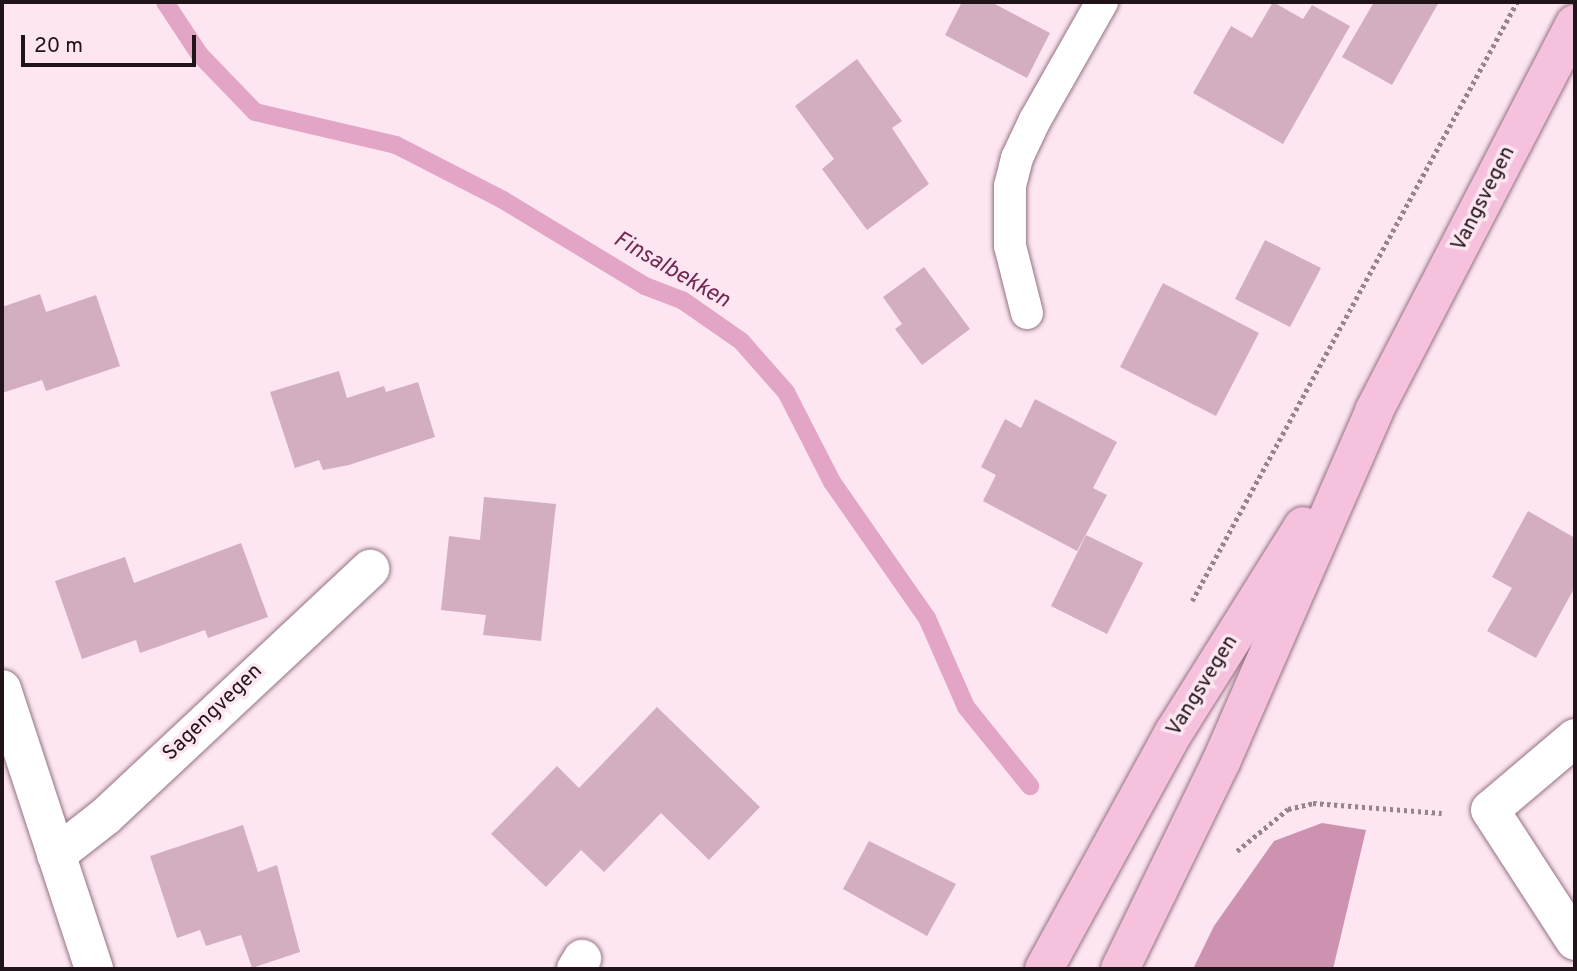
<!DOCTYPE html>
<style>
body{margin:0}
#map{position:relative;width:1577px;height:971px;overflow:hidden;background:#fde6f1;font-family:Overpass,sans-serif}
div>[style]{position:absolute}
.forest>*{inset:0;background:#ce92b1}
.stream>*{height:18px;margin:-9px;padding:0 9px;transform-origin:9px;border-radius:9px;background:#e3a5c5}
.building>*{inset:0;background:#d2aec0}
.path>*{height:4.5px;margin-top:-2.25px;transform-origin:0;background:repeating-linear-gradient(90deg,#96848d 0 3.5px,transparent 0 7px)}
.roads{filter:drop-shadow(0 0 2px #947283) drop-shadow(0 0 2px #947283)}
.lane>*{height:32px;margin:-16px;padding:0 16px;transform-origin:16px;border-radius:16px;background:#fff}
.street>*{height:38px;margin:-19px;padding:0 19px;transform-origin:19px;border-radius:19px;background:#fff}
.highway>*{height:38px;margin:-19px;padding:0 19px;transform-origin:19px;border-radius:19px;background:#f6c1dc}
span{translate:-50% -50%;white-space:nowrap;text-align:center;line-height:1.15;-webkit-text-stroke:7px #fde6f1;paint-order:stroke}
.street-label{font-size:21px;color:#20141a}
.water-label{font-size:23px;color:#712954;font-style:italic}
.frame{position:absolute;inset:0;border:4px solid #20141a;pointer-events:none}
.scale{position:absolute;left:21px;top:35px;width:175px;height:32px;box-sizing:border-box;border:4px solid #20141a;border-top:0;padding-left:9px;font-size:21px;line-height:24px;white-space:nowrap;color:#20141a;-webkit-text-stroke:5px #fde6f1;paint-order:stroke}
</style>
<div id="map">
<div class="forest">
<i style="clip-path:polygon(1322px 823px,1366px 830px,1333px 969px,1193px 969px,1214px 926px,1274px 841px)"></i>
</div>
<div class="stream">
<i style="left:165px;top:2px;width:64px;rotate:56.6deg"></i>
<i style="left:200px;top:55px;width:79px;rotate:46deg"></i>
<i style="left:255px;top:112px;width:145px;rotate:13.2deg"></i>
<i style="left:396px;top:145px;width:120px;rotate:27.2deg"></i>
<i style="left:503px;top:200px;width:166px;rotate:31.2deg"></i>
<i style="left:645px;top:286px;width:40px;rotate:21deg"></i>
<i style="left:682px;top:300px;width:72px;rotate:34.8deg"></i>
<i style="left:741px;top:341px;width:68px;rotate:48.6deg"></i>
<i style="left:786px;top:392px;width:101px;rotate:62.9deg"></i>
<i style="left:832px;top:482px;width:166px;rotate:55.1deg"></i>
<i style="left:927px;top:618px;width:97px;rotate:66.3deg"></i>
<i style="left:966px;top:707px;width:102px;rotate:51deg"></i>
</div>
<div class="building">
<i style="clip-path:polygon(962px 2px,991px 2px,1050px 33px,1027px 78px,945px 35px)"></i>
<i style="clip-path:polygon(1273px 2px,1303px 19px,1312px 5px,1350px 26px,1283px 144px,1193px 93px,1231px 26px,1252px 38px)"></i>
<i style="clip-path:polygon(1374px 2px,1439px 2px,1392px 85px,1342px 57px)"></i>
<i style="clip-path:polygon(857px 59px,902px 121px,892px 128px,929px 184px,867px 230px,822px 169px,834px 159px,795px 106px)"></i>
<i style="clip-path:polygon(1265px 240px,1321px 268px,1290px 327px,1235px 299px)"></i>
<i style="clip-path:polygon(924px 267px,970px 329px,922px 365px,895px 329px,902px 324px,883px 297px)"></i>
<i style="clip-path:polygon(1163px 283px,1259px 333px,1216px 416px,1120px 367px)"></i>
<i style="clip-path:polygon(40px 294px,46px 312px,96px 295px,120px 366px,46px 391px,42px 380px,2px 393px,2px 307px)"></i>
<i style="clip-path:polygon(339px 371px,347px 398px,384px 386px,386px 392px,418px 382px,435px 437px,349px 465px,323px 470px,319px 460px,295px 468px,270px 392px)"></i>
<i style="clip-path:polygon(1035px 399px,1117px 442px,1093px 488px,1107px 495px,1077px 551px,983px 501px,996px 475px,981px 467px,1005px 419px,1021px 428px)"></i>
<i style="clip-path:polygon(484px 497px,556px 504px,541px 641px,483px 635px,486px 615px,441px 610px,449px 536px,480px 540px)"></i>
<i style="clip-path:polygon(1528px 511px,1575px 538px,1575px 587px,1536px 658px,1487px 631px,1512px 588px,1492px 577px)"></i>
<i style="clip-path:polygon(1086px 535px,1143px 563px,1107px 634px,1051px 606px)"></i>
<i style="clip-path:polygon(241px 543px,268px 617px,208px 638px,205px 630px,140px 653px,136px 640px,82px 659px,55px 581px,125px 557px,134px 583px)"></i>
<i style="clip-path:polygon(657px 707px,760px 807px,709px 860px,661px 813px,604px 872px,581px 850px,546px 887px,491px 834px,557px 766px,579px 788px)"></i>
<i style="clip-path:polygon(243px 825px,258px 872px,277px 865px,300px 952px,252px 968px,241px 935px,206px 946px,200px 930px,177px 938px,150px 856px)"></i>
<i style="clip-path:polygon(869px 841px,956px 884px,927px 936px,843px 889px)"></i>
</div>
<div class="path">
<i style="left:1192px;top:601px;width:681px;rotate:-61.52deg"></i>
<i style="left:1237px;top:851px;width:66px;rotate:-39.5deg"></i>
<i style="left:1288px;top:809px;width:26px;rotate:-13deg"></i>
<i style="left:1313px;top:803px;width:129px;rotate:4.4deg"></i>
</div>
<div class="roads">
<div class="lane">
<i style="left:1027px;top:313px;width:69px;rotate:-104.2deg"></i>
<i style="left:1010px;top:246px;width:60px;rotate:-90deg"></i>
<i style="left:1010px;top:186px;width:29px;rotate:-76deg"></i>
<i style="left:1017px;top:158px;width:42px;rotate:-64.7deg"></i>
<i style="left:1035px;top:120px;width:136px;rotate:-60.4deg"></i>
</div>
<div class="street">
<i style="left:2px;top:689px;width:295px;rotate:71.8deg"></i>
<i style="left:1575px;top:738px;width:111px;rotate:139.7deg"></i>
<i style="left:1490px;top:810px;width:156px;rotate:57deg"></i>
<i style="left:56px;top:855px;width:63px;rotate:-38deg"></i>
<i style="left:106px;top:816px;width:362px;rotate:-43.1deg"></i>
<i style="left:576px;top:969px;width:12px;rotate:-59deg"></i>
</div>
<div class="highway">
<i style="left:1044px;top:969px;width:270px;rotate:-61.3deg"></i>
<i style="left:1174px;top:732px;width:243px;rotate:-57.9deg"></i>
<i style="left:1120px;top:969px;width:230px;rotate:-64deg"></i>
<i style="left:1221px;top:762px;width:383px;rotate:-66.4deg"></i>
<i style="left:1374px;top:411px;width:436px;rotate:-62.6deg"></i>
</div>
</div>
<div class="street-label">
<span style="left:1484px;top:199px;rotate:-63deg">Vangsvegen</span>
<span style="left:1203px;top:686px;rotate:-58deg">Vangsvegen</span>
<span style="left:213px;top:713px;rotate:-44deg">Sagengvegen</span>
</div>
<div class="water-label">
<span style="left:671px;top:271px;rotate:30deg">Finsalbekken</span>
</div>
<div class="frame"></div>
<div class="scale">20 m</div>
</div>
